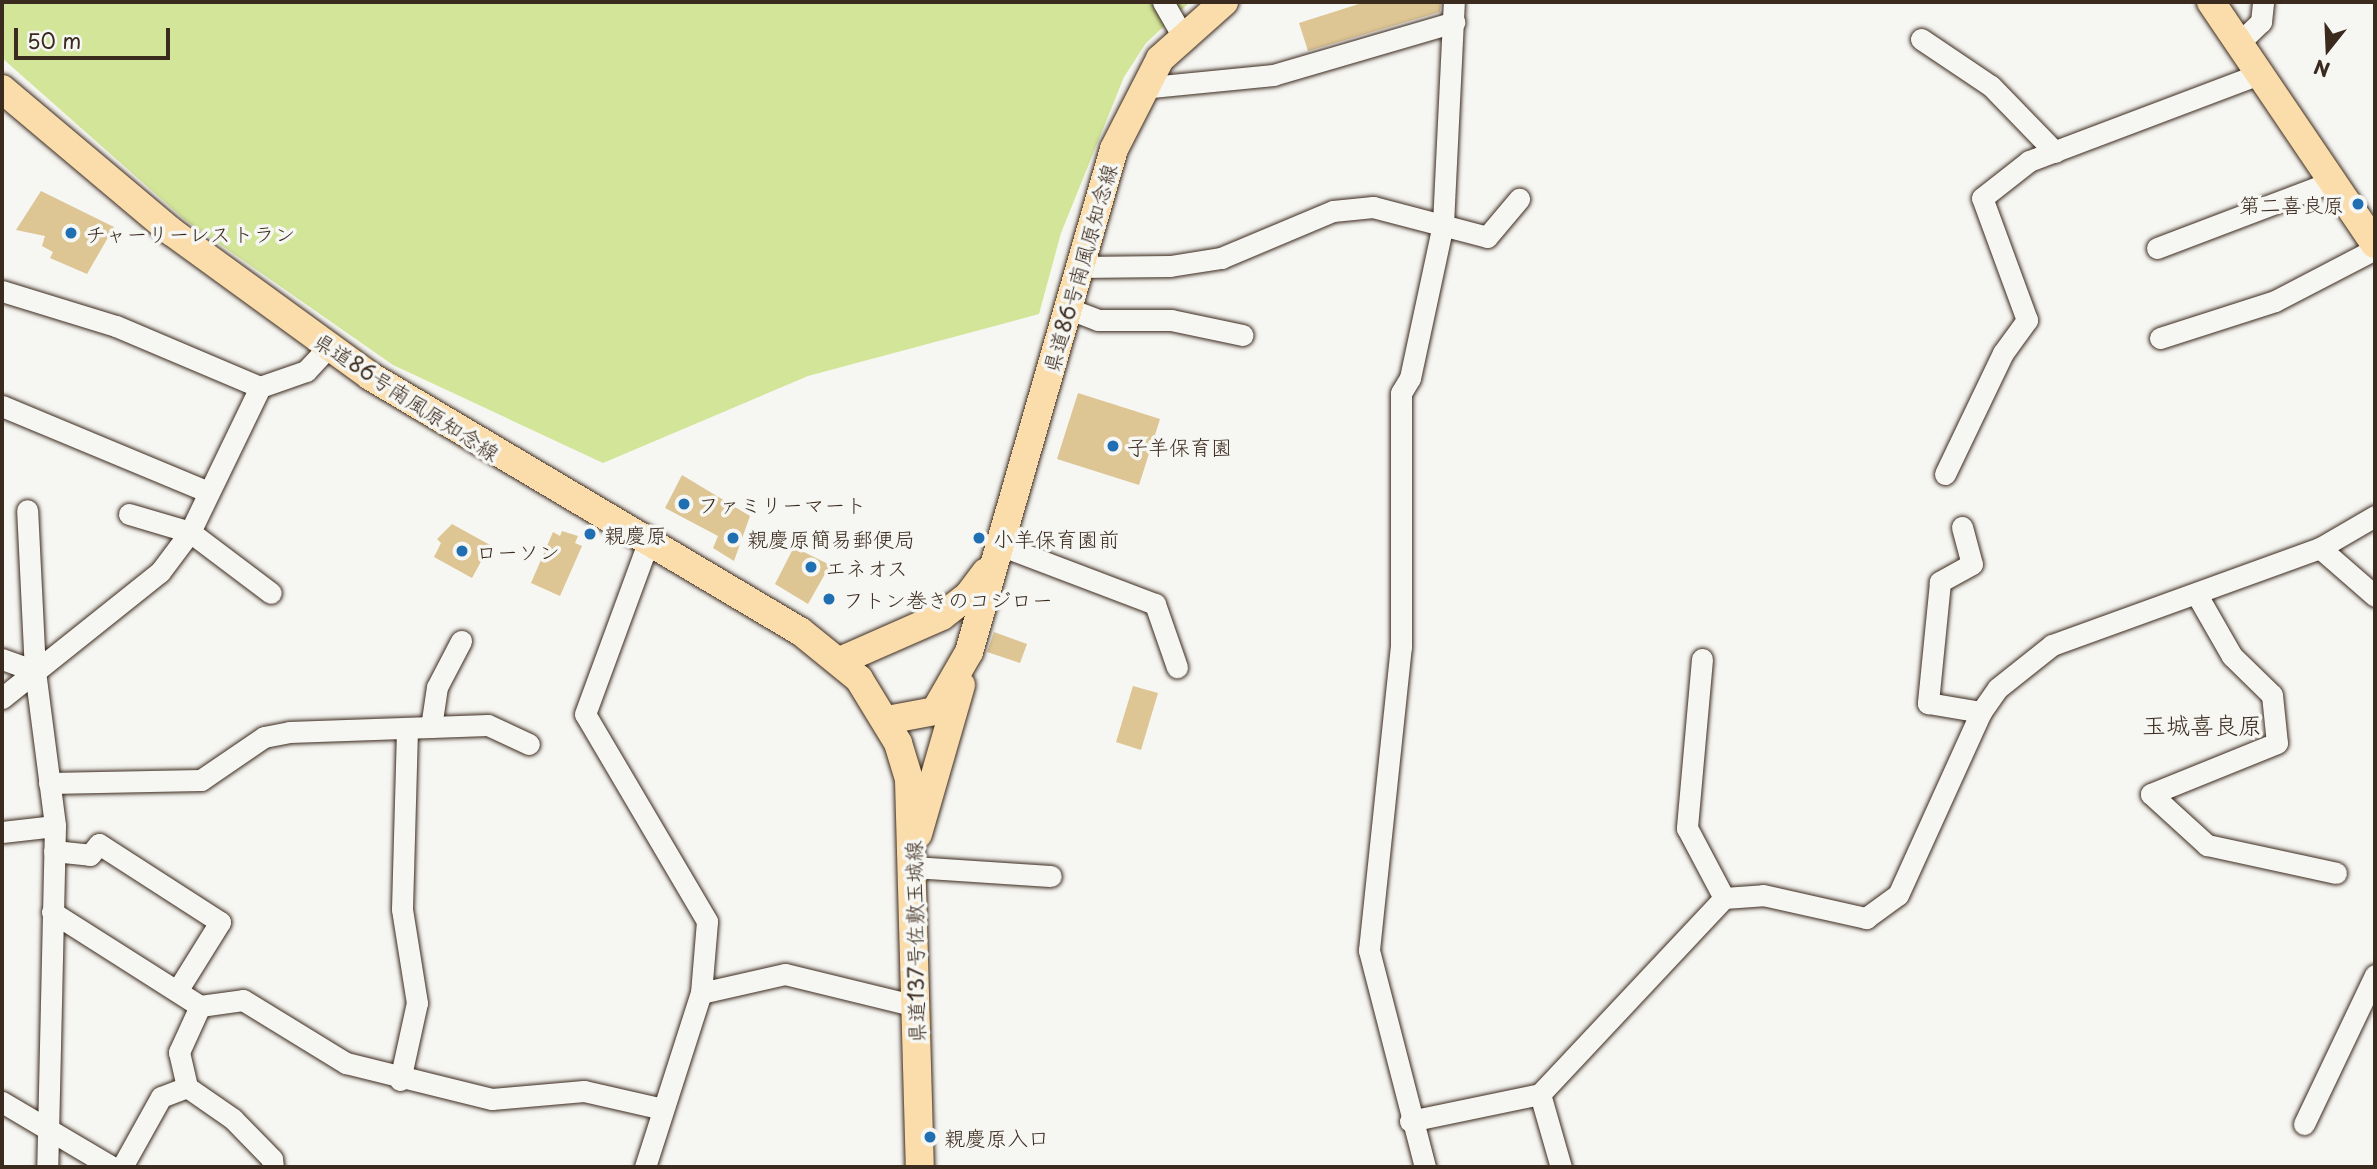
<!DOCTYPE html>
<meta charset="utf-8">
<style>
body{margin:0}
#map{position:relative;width:2377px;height:1169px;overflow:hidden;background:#f6f6f2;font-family:"Playpen Sans","Klee One",sans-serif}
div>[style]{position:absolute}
.green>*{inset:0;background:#d2e599}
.building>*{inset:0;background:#ddc594}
.roads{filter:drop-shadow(0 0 2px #3b2a1e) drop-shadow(0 0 2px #3b2a1e)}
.minor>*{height:21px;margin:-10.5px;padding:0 10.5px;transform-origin:10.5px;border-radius:10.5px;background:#f6f6f2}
.major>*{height:28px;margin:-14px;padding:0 14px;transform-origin:14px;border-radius:14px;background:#faddab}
.dots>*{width:19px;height:19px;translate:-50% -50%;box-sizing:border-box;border:4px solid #f6f6f2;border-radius:50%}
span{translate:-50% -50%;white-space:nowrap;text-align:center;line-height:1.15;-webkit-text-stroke:7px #f6f6f2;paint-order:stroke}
.poi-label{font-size:21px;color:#3b2a1e}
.right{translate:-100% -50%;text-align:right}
.left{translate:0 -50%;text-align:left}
.street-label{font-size:21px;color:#3b2a1e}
.quarter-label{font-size:24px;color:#3b2a1e}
.frame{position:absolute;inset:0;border:4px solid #3b2a1e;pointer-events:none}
.north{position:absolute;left:2293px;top:14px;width:70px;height:70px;-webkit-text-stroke:5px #f6f6f2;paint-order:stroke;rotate:198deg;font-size:19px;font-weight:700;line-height:28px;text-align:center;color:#3b2a1e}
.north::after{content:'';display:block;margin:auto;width:24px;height:32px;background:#3b2a1e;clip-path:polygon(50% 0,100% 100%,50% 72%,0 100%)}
.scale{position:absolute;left:14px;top:28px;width:156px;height:32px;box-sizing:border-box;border:4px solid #3b2a1e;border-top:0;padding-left:9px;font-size:21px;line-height:24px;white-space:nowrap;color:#3b2a1e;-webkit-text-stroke:5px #f6f6f2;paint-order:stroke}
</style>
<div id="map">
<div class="green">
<i style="clip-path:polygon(2px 2px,1190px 2px,1146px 43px,1124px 77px,1061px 233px,1039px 314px,808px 376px,603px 463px,393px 365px,185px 220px,2px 58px)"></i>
</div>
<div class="building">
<i style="clip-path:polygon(1365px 2px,1441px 2px,1440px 12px,1308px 51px,1299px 23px)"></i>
<i style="clip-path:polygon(41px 191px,114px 227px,87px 274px,50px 258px,53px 252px,42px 246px,45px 236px,16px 230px)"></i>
<i style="clip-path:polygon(1078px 393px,1160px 419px,1139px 485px,1057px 459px)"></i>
<i style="clip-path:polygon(682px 475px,750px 516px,734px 561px,713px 548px,718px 536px,665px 508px)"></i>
<i style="clip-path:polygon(452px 524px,490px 545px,472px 578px,434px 557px,441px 543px,437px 539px)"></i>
<i style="clip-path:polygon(562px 531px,578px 536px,575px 543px,582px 546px,560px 596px,531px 583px,553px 532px,560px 536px)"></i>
<i style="clip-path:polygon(794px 547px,830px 565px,808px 604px,775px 584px)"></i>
<i style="clip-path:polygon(994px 632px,1027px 644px,1020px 663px,987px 652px)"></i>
<i style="clip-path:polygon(1133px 686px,1158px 693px,1141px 750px,1116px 742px)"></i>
</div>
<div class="roads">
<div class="minor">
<i style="left:1163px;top:2px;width:38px;rotate:60deg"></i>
<i style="left:1921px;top:39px;width:84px;rotate:33.9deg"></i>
<i style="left:1991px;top:86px;width:92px;rotate:45.9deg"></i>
<i style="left:2241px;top:41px;width:28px;rotate:-44deg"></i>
<i style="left:2261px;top:22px;width:20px;rotate:-84deg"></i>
<i style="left:1141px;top:88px;width:133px;rotate:-5.6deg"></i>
<i style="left:1273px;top:75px;width:189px;rotate:-16.3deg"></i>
<i style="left:2157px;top:248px;width:188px;rotate:-20.8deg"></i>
<i style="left:1078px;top:267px;width:92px;rotate:-0.6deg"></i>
<i style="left:1170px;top:266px;width:52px;rotate:-8.9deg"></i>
<i style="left:1221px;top:258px;width:121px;rotate:-22.8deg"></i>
<i style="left:1333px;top:211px;width:40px;rotate:-5.7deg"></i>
<i style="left:1373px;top:207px;width:118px;rotate:14.7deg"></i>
<i style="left:1487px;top:237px;width:50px;rotate:-49.9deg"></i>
<i style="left:2px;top:291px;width:119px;rotate:17.1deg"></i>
<i style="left:116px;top:326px;width:156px;rotate:23deg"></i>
<i style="left:260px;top:387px;width:49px;rotate:-19.2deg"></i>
<i style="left:306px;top:371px;width:33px;rotate:-47deg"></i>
<i style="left:1067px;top:308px;width:33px;rotate:21deg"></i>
<i style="left:1098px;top:320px;width:73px"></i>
<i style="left:1171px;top:320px;width:73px;rotate:11.9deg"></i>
<i style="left:2160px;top:338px;width:121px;rotate:-17.8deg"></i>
<i style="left:2275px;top:301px;width:113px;rotate:-27.5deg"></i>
<i style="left:2px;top:406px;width:224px;rotate:22.6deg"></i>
<i style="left:1945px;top:474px;width:134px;rotate:-64.4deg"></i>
<i style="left:2003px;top:353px;width:41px;rotate:-54deg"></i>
<i style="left:2027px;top:320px;width:130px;rotate:-110.2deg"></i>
<i style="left:1982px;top:198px;width:60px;rotate:-38.2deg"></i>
<i style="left:2029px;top:161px;width:249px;rotate:-20.7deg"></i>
<i style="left:129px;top:514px;width:64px;rotate:16.4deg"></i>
<i style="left:190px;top:532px;width:101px;rotate:37deg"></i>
<i style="left:1962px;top:527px;width:38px;rotate:75deg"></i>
<i style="left:1972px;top:564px;width:37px;rotate:151deg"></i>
<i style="left:1940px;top:582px;width:122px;rotate:95.7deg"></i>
<i style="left:1928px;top:703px;width:54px;rotate:9.6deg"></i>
<i style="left:997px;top:544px;width:169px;rotate:20.8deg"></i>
<i style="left:1155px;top:604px;width:67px;rotate:70.8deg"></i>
<i style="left:2320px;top:548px;width:73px;rotate:41.1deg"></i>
<i style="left:2197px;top:595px;width:70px;rotate:60.2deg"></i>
<i style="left:2232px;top:656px;width:56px;rotate:44.3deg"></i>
<i style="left:2272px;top:695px;width:48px;rotate:84.1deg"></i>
<i style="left:2277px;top:743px;width:136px;rotate:158deg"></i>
<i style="left:2151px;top:794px;width:76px;rotate:42.3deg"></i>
<i style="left:2207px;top:845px;width:132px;rotate:12.2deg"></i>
<i style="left:2px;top:659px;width:35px;rotate:20deg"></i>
<i style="left:35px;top:671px;width:161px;rotate:-92.8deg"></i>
<i style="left:1702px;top:659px;width:170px;rotate:95.1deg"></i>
<i style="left:1687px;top:828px;width:79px;rotate:62.1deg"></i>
<i style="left:35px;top:671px;width:156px;rotate:82.6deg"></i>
<i style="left:55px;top:826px;width:341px;rotate:91.3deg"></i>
<i style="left:2px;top:698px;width:202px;rotate:-38.6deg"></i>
<i style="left:160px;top:572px;width:50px;rotate:-53.1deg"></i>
<i style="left:190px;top:532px;width:161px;rotate:-64.2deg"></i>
<i style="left:431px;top:727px;width:40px;rotate:-81.5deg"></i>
<i style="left:437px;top:687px;width:52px;rotate:-62.4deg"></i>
<i style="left:49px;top:783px;width:152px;rotate:-1.1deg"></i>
<i style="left:201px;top:780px;width:76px;rotate:-34.3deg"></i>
<i style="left:264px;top:737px;width:25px;rotate:-11deg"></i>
<i style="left:289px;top:732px;width:199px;rotate:-2deg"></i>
<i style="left:488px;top:725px;width:45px;rotate:24.9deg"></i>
<i style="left:2px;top:832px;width:53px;rotate:-6.5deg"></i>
<i style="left:54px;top:851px;width:36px;rotate:6deg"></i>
<i style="left:90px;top:855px;width:14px;rotate:-51deg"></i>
<i style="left:99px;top:844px;width:144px;rotate:32.8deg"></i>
<i style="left:220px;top:922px;width:81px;rotate:121.9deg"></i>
<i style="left:912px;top:867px;width:139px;rotate:3.7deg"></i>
<i style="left:52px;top:912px;width:175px;rotate:32.4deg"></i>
<i style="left:200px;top:1006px;width:43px;rotate:-7.9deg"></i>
<i style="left:243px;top:1000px;width:121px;rotate:31.5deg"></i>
<i style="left:346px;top:1063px;width:150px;rotate:13.9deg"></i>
<i style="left:492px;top:1099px;width:92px;rotate:-5deg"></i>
<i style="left:584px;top:1091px;width:81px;rotate:12.8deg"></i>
<i style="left:701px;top:993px;width:86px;rotate:-12.7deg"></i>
<i style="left:785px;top:974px;width:135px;rotate:13.7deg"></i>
<i style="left:200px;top:1006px;width:51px;rotate:114.5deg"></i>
<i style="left:179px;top:1052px;width:36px;rotate:77deg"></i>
<i style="left:187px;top:1087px;width:56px;rotate:34.8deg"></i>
<i style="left:233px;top:1119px;width:56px;rotate:45.7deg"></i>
<i style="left:272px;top:1159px;width:8px;rotate:83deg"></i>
<i style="left:400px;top:1080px;width:79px;rotate:-77.6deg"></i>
<i style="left:417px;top:1003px;width:95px;rotate:-99.1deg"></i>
<i style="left:402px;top:909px;width:181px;rotate:-88.4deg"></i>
<i style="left:1540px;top:1094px;width:76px;rotate:74deg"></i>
<i style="left:2px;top:1102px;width:128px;rotate:30.6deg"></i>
<i style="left:1410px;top:1121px;width:133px;rotate:-11.7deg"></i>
<i style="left:1540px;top:1094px;width:269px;rotate:-46.8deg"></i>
<i style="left:1724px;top:898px;width:39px;rotate:-4deg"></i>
<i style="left:1763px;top:895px;width:106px;rotate:12.6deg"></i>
<i style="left:1866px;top:918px;width:39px;rotate:-36deg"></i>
<i style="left:1898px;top:895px;width:201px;rotate:-65.6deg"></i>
<i style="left:1981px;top:712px;width:29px;rotate:-55deg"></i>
<i style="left:1998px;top:688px;width:69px;rotate:-38.5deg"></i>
<i style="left:2052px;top:645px;width:285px;rotate:-19.9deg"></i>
<i style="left:2320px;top:548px;width:64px;rotate:-30.2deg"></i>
<i style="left:2304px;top:1124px;width:165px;rotate:-64.5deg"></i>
<i style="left:122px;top:1167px;width:80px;rotate:-60.9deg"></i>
<i style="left:161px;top:1097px;width:28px;rotate:-21deg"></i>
<i style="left:645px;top:1167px;width:183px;rotate:-72.2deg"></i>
<i style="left:701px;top:993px;width:72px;rotate:-85.2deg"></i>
<i style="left:707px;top:921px;width:240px;rotate:-120.5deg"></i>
<i style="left:585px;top:714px;width:182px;rotate:-69.8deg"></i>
<i style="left:1425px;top:1167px;width:224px;rotate:-104.5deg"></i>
<i style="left:1369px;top:950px;width:305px;rotate:-84deg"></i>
<i style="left:1401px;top:647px;width:254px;rotate:-90deg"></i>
<i style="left:1401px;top:393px;width:17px;rotate:-59deg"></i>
<i style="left:1410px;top:378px;width:157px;rotate:-77.9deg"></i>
<i style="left:1443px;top:224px;width:222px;rotate:-87.2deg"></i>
</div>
<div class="major">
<i style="left:2211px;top:2px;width:292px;rotate:55.9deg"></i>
<i style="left:2px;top:89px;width:222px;rotate:40.1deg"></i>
<i style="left:172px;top:232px;width:245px;rotate:36deg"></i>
<i style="left:370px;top:376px;width:500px;rotate:30.7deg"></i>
<i style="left:800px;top:631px;width:76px;rotate:39.1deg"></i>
<i style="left:859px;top:679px;width:75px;rotate:58.6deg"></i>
<i style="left:898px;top:743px;width:39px;rotate:73deg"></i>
<i style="left:909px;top:780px;width:387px;rotate:88.4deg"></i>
<i style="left:842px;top:660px;width:109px;rotate:-23.7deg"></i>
<i style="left:942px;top:616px;width:33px;rotate:-38deg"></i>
<i style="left:968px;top:596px;width:30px;rotate:-53deg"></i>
<i style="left:887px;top:720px;width:49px;rotate:-10.6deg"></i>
<i style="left:935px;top:711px;width:68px;rotate:-60deg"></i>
<i style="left:969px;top:652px;width:523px;rotate:-73.92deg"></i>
<i style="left:1114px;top:149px;width:101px;rotate:-62.9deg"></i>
<i style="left:1160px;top:59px;width:86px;rotate:-41.7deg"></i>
<i style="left:918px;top:834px;width:155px;rotate:-73.9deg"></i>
</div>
</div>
<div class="dots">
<i style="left:2358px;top:204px;background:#1f6fb2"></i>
<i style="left:71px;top:233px;background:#1f6fb2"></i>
<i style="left:1113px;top:446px;background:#1f6fb2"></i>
<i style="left:684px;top:504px;background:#1f6fb2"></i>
<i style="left:590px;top:534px;background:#1f6fb2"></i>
<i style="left:733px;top:538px;background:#1f6fb2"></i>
<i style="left:979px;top:538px;background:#1f6fb2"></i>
<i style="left:462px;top:551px;background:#1f6fb2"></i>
<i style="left:811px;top:567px;background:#1f6fb2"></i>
<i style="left:829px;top:599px;background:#1f6fb2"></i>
<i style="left:930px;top:1137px;background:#1f6fb2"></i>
</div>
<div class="poi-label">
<span class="right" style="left:2344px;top:204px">第二喜良原</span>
<span class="left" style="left:85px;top:233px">チャーリーレストラン</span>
<span class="left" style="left:1127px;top:446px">子羊保育園</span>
<span class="left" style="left:698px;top:504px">ファミリーマート</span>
<span class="left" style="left:604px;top:534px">親慶原</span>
<span class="left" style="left:747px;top:538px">親慶原簡易郵便局</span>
<span class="left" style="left:993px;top:538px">小羊保育園前</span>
<span class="left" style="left:476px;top:551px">ローソン</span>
<span class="left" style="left:825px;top:567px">エネオス</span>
<span class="left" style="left:843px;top:599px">フトン巻きのコジロー</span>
<span class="left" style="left:944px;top:1137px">親慶原入口</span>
</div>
<div class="street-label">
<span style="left:1079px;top:268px;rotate:-74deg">県道86号南風原知念線</span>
<span style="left:407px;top:396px;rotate:33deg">県道86号南風原知念線</span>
<span style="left:914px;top:942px;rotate:-91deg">県道137号佐敷玉城線</span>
</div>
<div class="quarter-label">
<span style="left:2202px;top:725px">玉城喜良原</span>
</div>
<div class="frame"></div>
<div class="north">N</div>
<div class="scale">50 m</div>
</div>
